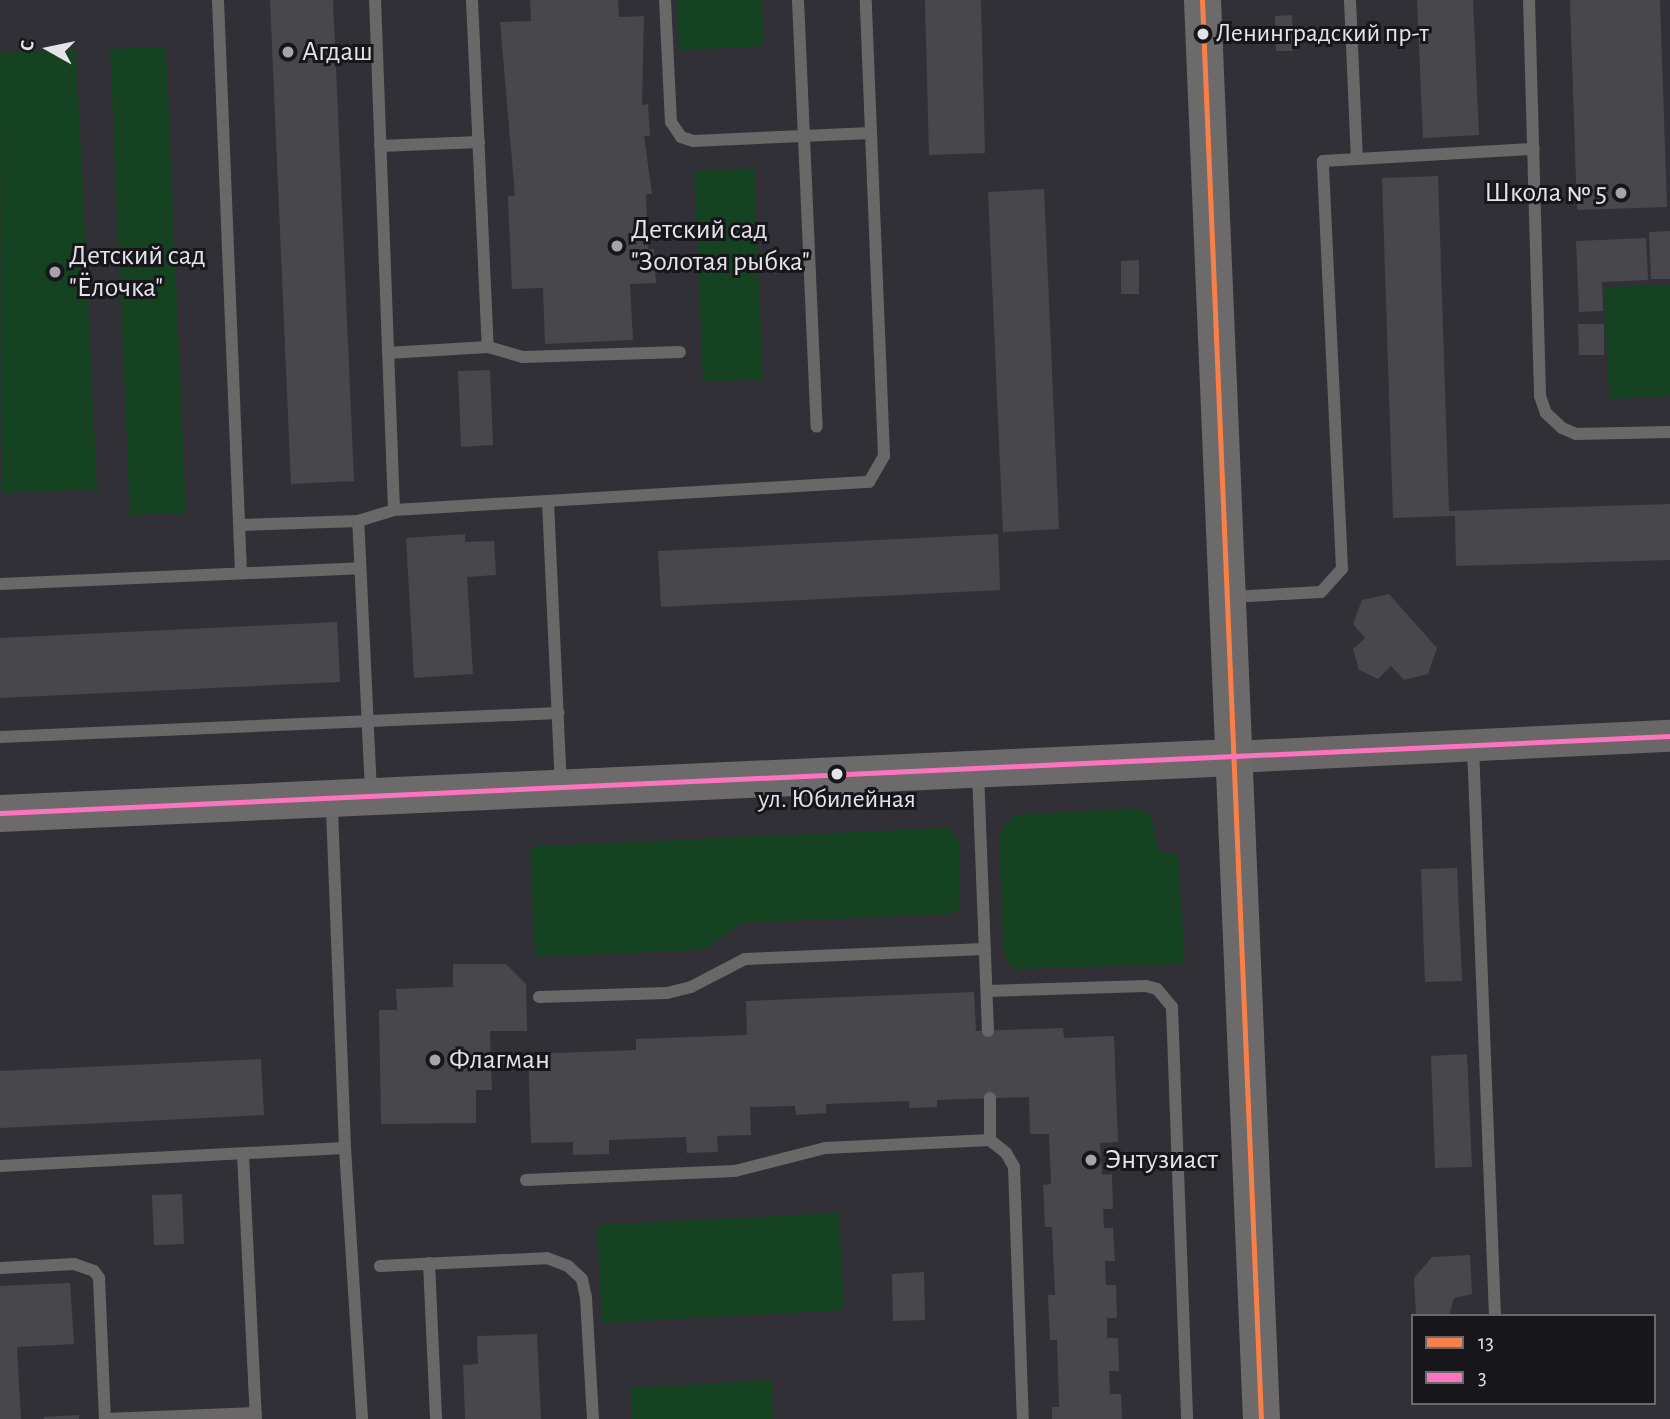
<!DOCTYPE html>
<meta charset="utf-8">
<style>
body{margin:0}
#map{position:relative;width:1670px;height:1419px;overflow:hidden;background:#313036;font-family:"Alegreya Sans",sans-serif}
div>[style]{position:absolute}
.green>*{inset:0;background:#154220}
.building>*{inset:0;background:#48474c}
.service>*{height:12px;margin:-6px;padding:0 6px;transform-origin:6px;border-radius:6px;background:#696768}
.tertiary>*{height:32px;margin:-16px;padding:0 16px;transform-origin:16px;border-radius:16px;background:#696768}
.secondary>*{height:37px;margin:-18.5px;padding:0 18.5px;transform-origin:18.5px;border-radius:18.5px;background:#6c6a6b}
.bus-1>*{height:5px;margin:-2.5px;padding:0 2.5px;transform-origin:2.5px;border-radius:2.5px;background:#f78048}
.bus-2>*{height:5px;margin:-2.5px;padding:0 2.5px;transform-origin:2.5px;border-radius:2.5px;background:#fc73be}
.dots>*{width:19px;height:19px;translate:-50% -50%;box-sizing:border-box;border:4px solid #17171b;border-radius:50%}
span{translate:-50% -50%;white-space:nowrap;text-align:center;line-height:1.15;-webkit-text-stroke:6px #17171b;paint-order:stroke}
.bus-label{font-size:26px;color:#e4e3e9}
.left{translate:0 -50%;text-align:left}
.poi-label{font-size:28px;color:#e4e3e9}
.right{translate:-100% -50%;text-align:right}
.legend{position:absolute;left:1411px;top:1314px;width:245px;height:91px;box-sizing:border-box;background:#17171b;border:2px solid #69696d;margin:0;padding:9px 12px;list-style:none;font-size:21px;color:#e4e3e9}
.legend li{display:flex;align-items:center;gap:14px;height:35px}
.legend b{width:35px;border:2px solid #69696d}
.north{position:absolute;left:14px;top:14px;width:70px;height:70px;-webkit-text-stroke:5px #17171b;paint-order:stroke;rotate:279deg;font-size:19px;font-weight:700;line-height:28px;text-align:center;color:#e4e3e9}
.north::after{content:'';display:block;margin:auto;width:24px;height:32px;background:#e4e3e9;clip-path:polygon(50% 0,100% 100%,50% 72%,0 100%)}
</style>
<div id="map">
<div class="green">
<i style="clip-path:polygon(677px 0,762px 0,764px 46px,679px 50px)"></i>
<i style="clip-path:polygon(166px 47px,186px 513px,130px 515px,110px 49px)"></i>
<i style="clip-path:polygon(76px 49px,97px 489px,1px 493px,0 53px)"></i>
<i style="clip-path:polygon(754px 168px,763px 379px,703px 382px,694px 171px)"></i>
<i style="clip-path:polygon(1670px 285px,1670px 396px,1609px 399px,1604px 287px)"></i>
<i style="clip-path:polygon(1136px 808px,1150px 814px,1159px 852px,1178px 854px,1185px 964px,1013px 969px,1003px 953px,999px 833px,1014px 815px)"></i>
<i style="clip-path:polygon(948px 828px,960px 841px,960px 908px,950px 914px,741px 923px,704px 950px,535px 957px,530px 851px,538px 846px)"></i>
<i style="clip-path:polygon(839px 1213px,844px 1310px,602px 1323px,597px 1225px)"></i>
<i style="clip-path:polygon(771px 1380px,773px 1419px,632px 1419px,630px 1388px)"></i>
</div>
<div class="building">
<i style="clip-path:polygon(270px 0,333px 0,354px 481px,291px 484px)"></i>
<i style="clip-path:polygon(530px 0,618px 0,619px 17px,644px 16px,642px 105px,648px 104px,650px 136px,644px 136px,652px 194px,646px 194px,648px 249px,654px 249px,656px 283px,630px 284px,633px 340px,545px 344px,543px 288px,512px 289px,508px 196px,515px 196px,500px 22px,531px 21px)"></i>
<i style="clip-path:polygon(925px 0,981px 0,985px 153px,929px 155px)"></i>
<i style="clip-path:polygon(1417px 0,1473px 0,1479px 135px,1423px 138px)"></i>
<i style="clip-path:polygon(1570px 0,1660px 0,1667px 207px,1577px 210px)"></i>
<i style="clip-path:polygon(1292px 15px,1293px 51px,1276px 51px,1275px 16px)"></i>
<i style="clip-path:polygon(1438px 176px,1449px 511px,1670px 504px,1670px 560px,1456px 566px,1455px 516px,1393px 518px,1382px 178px)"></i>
<i style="clip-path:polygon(1044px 189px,1059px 529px,1003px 532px,988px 192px)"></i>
<i style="clip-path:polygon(1670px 231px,1670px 279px,1651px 279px,1649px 232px)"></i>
<i style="clip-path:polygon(1646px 238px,1648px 280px,1602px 282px,1603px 311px,1579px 312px,1576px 241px)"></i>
<i style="clip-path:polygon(1139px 260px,1139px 294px,1121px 294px,1121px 261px)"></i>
<i style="clip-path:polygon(1578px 324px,1604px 324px,1604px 355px,1579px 355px)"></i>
<i style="clip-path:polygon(490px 370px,493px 445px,461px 447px,458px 371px)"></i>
<i style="clip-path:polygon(465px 534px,465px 542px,494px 541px,496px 575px,467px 577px,473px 674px,414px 678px,406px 538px)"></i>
<i style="clip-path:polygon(998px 534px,1000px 590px,661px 607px,658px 551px)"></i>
<i style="clip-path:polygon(1389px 594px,1437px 648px,1428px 674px,1404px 680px,1391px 666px,1378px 679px,1359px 670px,1353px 649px,1365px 638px,1353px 624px,1362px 600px)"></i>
<i style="clip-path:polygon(337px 622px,340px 682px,0 698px,0 638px)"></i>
<i style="clip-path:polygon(1457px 868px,1462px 981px,1425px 982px,1421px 869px)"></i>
<i style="clip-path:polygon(453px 964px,506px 964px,526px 984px,527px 1031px,490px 1031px,492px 1090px,476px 1090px,476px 1123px,381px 1124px,379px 1010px,397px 1010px,396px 989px,453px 987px)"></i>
<i style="clip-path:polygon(974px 992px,976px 1031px,1063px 1028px,1064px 1038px,1114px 1036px,1118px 1142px,1100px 1143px,1102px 1175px,1112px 1174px,1113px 1209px,1103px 1209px,1104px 1228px,1113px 1228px,1115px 1261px,1105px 1261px,1106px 1285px,1116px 1285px,1117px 1318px,1107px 1318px,1107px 1338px,1118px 1338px,1119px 1371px,1109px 1371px,1110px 1394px,1121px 1394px,1122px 1419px,1052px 1419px,1052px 1407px,1059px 1407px,1057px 1340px,1050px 1340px,1048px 1295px,1055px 1295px,1052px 1227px,1045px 1227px,1043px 1185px,1051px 1184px,1049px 1134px,1030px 1134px,1029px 1097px,937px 1100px,937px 1107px,909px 1108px,909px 1101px,826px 1104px,826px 1113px,796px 1115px,795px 1106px,750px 1107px,751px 1135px,717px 1136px,718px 1152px,687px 1153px,686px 1137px,609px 1140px,609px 1154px,573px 1155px,573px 1142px,531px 1143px,528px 1054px,636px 1050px,636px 1039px,747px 1035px,746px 1001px)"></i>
<i style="clip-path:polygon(1467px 1054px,1472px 1167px,1435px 1168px,1431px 1056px)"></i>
<i style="clip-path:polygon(261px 1059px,264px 1115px,0 1128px,0 1071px)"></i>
<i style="clip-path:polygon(182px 1194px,184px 1244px,154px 1245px,152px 1195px)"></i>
<i style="clip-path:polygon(1470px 1255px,1472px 1294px,1454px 1298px,1449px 1316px,1416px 1316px,1414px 1278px,1432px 1257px)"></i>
<i style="clip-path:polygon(924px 1272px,925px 1320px,893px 1321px,892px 1274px)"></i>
<i style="clip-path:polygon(70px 1283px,74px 1344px,17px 1347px,21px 1419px,0 1419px,0 1286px)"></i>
<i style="clip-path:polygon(537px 1334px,541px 1419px,465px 1419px,463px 1365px,478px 1364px,477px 1336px)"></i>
<i style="clip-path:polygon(79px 1415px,79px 1419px,44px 1419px,44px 1417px)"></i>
</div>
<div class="service">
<i style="left:218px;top:0;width:573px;rotate:87.7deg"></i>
<i style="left:472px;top:0;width:347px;rotate:87.4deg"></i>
<i style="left:665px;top:0;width:122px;rotate:87.2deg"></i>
<i style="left:671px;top:122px;width:18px;rotate:56deg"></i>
<i style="left:681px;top:137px;width:13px;rotate:18deg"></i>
<i style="left:693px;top:141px;width:178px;rotate:-2.6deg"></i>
<i style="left:798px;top:0;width:427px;rotate:87.5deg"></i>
<i style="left:1350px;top:0;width:159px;rotate:87.5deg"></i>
<i style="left:1529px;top:0;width:396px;rotate:88.4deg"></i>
<i style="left:1540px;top:396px;width:18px;rotate:71deg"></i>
<i style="left:1546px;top:413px;width:22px;rotate:43deg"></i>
<i style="left:1562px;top:428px;width:15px;rotate:23deg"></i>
<i style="left:1576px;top:434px;width:94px;rotate:-1.2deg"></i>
<i style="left:380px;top:146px;width:99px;rotate:-2.3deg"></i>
<i style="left:388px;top:353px;width:100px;rotate:-3.4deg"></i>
<i style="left:488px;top:347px;width:36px;rotate:16deg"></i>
<i style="left:523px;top:357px;width:157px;rotate:-1.8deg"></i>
<i style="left:548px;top:502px;width:283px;rotate:87.4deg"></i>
<i style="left:394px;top:510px;width:476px;rotate:-3.4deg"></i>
<i style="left:869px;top:482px;width:30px;rotate:-60deg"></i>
<i style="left:884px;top:456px;width:456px;rotate:-92.3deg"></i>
<i style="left:240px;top:525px;width:118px;rotate:-1.9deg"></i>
<i style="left:0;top:584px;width:360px;rotate:-2.5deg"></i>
<i style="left:1231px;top:597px;width:90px;rotate:-3.2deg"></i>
<i style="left:1321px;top:592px;width:31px;rotate:-48deg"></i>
<i style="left:1342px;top:569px;width:408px;rotate:-92.7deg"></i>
<i style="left:1323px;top:161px;width:211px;rotate:-3.3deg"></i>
<i style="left:0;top:737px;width:559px;rotate:-2.46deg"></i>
<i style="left:1473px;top:746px;width:570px;rotate:87.79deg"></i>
<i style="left:978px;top:772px;width:259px;rotate:87.8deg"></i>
<i style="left:371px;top:792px;width:271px;rotate:-92.7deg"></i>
<i style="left:358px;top:521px;width:38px;rotate:-17deg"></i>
<i style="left:394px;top:510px;width:510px;rotate:-92.13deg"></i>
<i style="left:987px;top:991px;width:159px;rotate:-1.8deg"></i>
<i style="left:1146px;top:986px;width:11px;rotate:15deg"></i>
<i style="left:1157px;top:989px;width:23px;rotate:50deg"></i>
<i style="left:1172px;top:1007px;width:412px;rotate:87.9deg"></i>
<i style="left:539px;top:997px;width:128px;rotate:-1.8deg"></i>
<i style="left:667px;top:993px;width:25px;rotate:-14deg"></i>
<i style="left:691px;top:987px;width:61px;rotate:-27.4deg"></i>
<i style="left:745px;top:959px;width:240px;rotate:-2.4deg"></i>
<i style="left:990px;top:1098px;width:42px;rotate:90deg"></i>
<i style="left:345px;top:1148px;width:272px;rotate:86.4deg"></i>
<i style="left:243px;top:1155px;width:264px;rotate:87.2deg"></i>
<i style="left:0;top:1166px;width:345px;rotate:-3deg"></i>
<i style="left:345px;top:1148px;width:346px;rotate:-92.2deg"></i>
<i style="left:526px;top:1180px;width:209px;rotate:-2.5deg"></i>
<i style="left:735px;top:1171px;width:93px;rotate:-14.3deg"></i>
<i style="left:825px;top:1148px;width:165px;rotate:-2.8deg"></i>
<i style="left:990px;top:1140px;width:21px;rotate:39deg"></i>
<i style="left:1006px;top:1153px;width:16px;rotate:60deg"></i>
<i style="left:1014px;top:1167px;width:252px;rotate:88deg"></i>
<i style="left:429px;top:1263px;width:156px;rotate:87.4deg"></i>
<i style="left:380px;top:1266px;width:167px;rotate:-2.7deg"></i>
<i style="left:547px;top:1258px;width:22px;rotate:21deg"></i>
<i style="left:568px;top:1266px;width:19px;rotate:43deg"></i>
<i style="left:582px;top:1279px;width:19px;rotate:78deg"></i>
<i style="left:586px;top:1298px;width:121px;rotate:86.7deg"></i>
<i style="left:0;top:1268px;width:74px;rotate:-3.1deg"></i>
<i style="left:74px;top:1264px;width:21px;rotate:19deg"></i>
<i style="left:94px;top:1271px;width:9px;rotate:54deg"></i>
<i style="left:99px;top:1278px;width:141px;rotate:87.6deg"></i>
<i style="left:105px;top:1419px;width:151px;rotate:-2.3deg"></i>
</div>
<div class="tertiary">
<i style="left:1234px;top:757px;width:437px;rotate:-2.8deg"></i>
</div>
<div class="secondary">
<i style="left:1202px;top:0;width:1420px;rotate:87.62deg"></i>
<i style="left:0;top:813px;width:1235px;rotate:-2.6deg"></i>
</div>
<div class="bus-1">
<i style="left:1202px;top:0;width:1420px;rotate:87.62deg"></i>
</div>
<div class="bus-2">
<i style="left:0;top:813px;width:1672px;rotate:-2.64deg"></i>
</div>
<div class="dots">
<i style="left:1203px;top:34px;background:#e4e3e9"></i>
<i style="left:288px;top:52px;background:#a5a4aa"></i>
<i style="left:1621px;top:193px;background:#a5a4aa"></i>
<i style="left:617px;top:246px;background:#a5a4aa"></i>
<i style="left:55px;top:272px;background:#a5a4aa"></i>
<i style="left:837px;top:774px;background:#e4e3e9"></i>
<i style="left:435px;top:1060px;background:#a5a4aa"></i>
<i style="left:1091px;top:1160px;background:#a5a4aa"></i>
</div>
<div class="bus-label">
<span class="left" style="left:1216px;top:34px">Ленинградский пр-т</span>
<span style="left:837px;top:800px">ул. Юбилейная</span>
</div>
<div class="poi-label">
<span class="left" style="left:302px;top:52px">Агдаш</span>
<span class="right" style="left:1607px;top:193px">Школа № 5</span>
<span class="left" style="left:631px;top:246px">Детский сад<br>"Золотая рыбка"</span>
<span class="left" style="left:69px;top:272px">Детский сад<br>"Ёлочка"</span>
<span class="left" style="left:449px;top:1060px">Флагман</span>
<span class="left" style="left:1105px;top:1160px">Энтузиаст</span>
</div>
<ul class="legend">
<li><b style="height:9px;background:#f78048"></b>13</li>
<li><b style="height:9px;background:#fc73be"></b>3</li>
</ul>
<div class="north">С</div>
</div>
